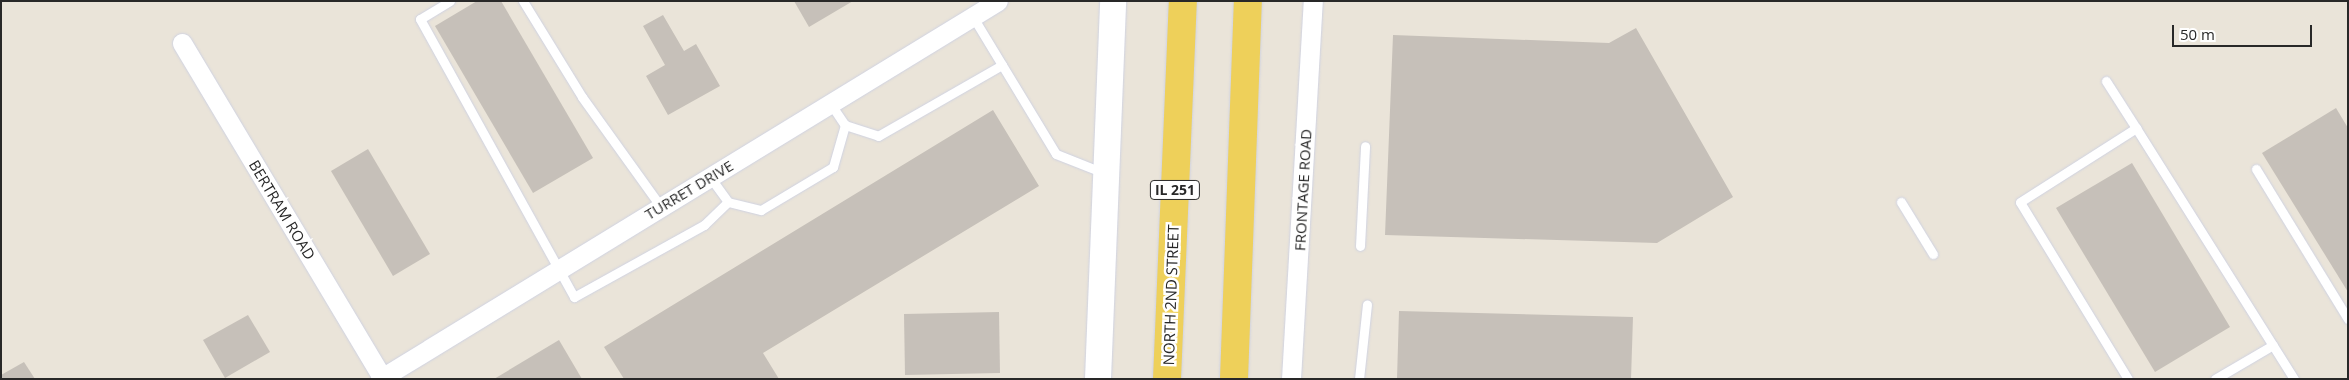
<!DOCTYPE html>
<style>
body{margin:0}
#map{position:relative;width:2349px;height:380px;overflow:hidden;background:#eae4d9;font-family:"Open Sans",sans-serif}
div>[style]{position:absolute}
.building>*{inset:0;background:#c6c0b9}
.roads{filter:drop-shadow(0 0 1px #cfd2e1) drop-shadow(0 0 1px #cfd2e1)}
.lane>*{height:9px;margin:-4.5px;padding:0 4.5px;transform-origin:4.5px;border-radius:4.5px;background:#fff}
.street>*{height:19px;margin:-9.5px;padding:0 9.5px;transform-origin:9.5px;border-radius:9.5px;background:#fff}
.secondary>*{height:26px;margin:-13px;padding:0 13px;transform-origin:13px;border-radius:13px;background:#fff}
.primary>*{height:28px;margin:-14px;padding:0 14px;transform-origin:14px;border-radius:14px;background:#eed05a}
span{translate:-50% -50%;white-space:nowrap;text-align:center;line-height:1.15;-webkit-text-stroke:5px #fff;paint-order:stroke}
.shield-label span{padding:1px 4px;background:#fff;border:1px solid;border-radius:4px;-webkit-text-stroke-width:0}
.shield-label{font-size:14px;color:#282828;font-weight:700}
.street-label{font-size:15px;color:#282828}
.frame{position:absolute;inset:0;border:2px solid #282828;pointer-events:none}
.scale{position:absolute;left:2172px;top:25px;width:140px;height:22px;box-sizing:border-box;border:2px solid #282828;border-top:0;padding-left:6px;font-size:15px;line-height:18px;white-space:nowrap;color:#282828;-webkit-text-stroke:4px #fff;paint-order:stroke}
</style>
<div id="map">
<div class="building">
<i style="clip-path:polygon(477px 1px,501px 1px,593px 158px,533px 193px,435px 26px)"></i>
<i style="clip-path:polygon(794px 1px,853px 1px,809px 27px)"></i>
<i style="clip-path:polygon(663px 15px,684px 51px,696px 44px,720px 86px,668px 115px,646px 76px,665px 65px,643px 26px)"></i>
<i style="clip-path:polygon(1636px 28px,1733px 197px,1657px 243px,1385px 235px,1393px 35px,1609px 43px)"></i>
<i style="clip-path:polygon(2336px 108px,2348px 128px,2348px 292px,2262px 153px)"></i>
<i style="clip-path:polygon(993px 110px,1039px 186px,763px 353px,779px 379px,624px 379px,604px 347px)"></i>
<i style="clip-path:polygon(368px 149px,430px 254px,393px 276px,331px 171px)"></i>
<i style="clip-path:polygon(2132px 163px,2230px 327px,2155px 372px,2056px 208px)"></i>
<i style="clip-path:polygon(1399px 311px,1633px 317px,1631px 379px,1397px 379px)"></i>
<i style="clip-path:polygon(999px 312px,1000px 373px,905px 375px,904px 314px)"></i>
<i style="clip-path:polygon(248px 315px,270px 352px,225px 378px,203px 340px)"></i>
<i style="clip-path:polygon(559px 340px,582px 379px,494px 379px)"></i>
<i style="clip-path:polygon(24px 362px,35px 379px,1px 379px,1px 375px)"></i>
</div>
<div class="roads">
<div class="lane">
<i style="left:450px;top:1px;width:35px;rotate:149deg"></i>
<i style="left:420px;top:19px;width:318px;rotate:61deg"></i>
<i style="left:574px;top:297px;width:149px;rotate:-29deg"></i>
<i style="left:704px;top:225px;width:33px;rotate:-44deg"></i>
<i style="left:523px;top:1px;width:113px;rotate:58.4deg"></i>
<i style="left:582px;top:97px;width:135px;rotate:54.3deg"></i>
<i style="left:973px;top:17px;width:160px;rotate:58.8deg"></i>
<i style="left:1056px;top:154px;width:52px;rotate:21.6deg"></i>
<i style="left:2106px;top:81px;width:56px;rotate:57.4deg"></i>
<i style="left:830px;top:103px;width:27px;rotate:56deg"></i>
<i style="left:845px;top:125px;width:35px;rotate:18deg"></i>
<i style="left:878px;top:136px;width:143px;rotate:-29.8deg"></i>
<i style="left:2256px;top:169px;width:176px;rotate:58.5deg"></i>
<i style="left:710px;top:177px;width:31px;rotate:54deg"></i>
<i style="left:728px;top:202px;width:34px;rotate:14deg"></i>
<i style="left:761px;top:210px;width:84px;rotate:-30.8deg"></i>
<i style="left:833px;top:167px;width:44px;rotate:-74.1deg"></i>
<i style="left:1901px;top:202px;width:61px;rotate:58.4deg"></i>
<i style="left:1360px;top:246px;width:100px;rotate:-87.1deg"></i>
<i style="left:1359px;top:379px;width:75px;rotate:-83.9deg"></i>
<i style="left:2128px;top:379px;width:207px;rotate:-121.4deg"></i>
<i style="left:2020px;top:202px;width:138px;rotate:-32.5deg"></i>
<i style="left:2136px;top:128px;width:297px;rotate:57.8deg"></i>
<i style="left:2215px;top:379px;width:67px;rotate:-30.4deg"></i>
</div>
<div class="street">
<i style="left:182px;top:43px;width:389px;rotate:59.1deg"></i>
<i style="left:380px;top:379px;width:724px;rotate:-31.45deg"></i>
<i style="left:1291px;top:379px;width:379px;rotate:-86.7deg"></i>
</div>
<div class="secondary">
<i style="left:1098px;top:379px;width:378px;rotate:-87.7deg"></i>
</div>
<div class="primary">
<i style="left:1167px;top:379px;width:378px;rotate:-87.6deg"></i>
<i style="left:1234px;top:379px;width:378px;rotate:-87.9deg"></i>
</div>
</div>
<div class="shield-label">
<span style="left:1175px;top:190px">IL 251</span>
</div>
<div class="street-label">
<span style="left:689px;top:190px;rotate:-31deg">TURRET DRIVE</span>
<span style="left:1303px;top:190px;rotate:-87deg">FRONTAGE ROAD</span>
<span style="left:282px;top:210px;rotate:59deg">BERTRAM ROAD</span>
<span style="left:1171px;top:295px;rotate:-88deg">NORTH 2ND STREET</span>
</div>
<div class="frame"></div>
<div class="scale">50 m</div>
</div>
